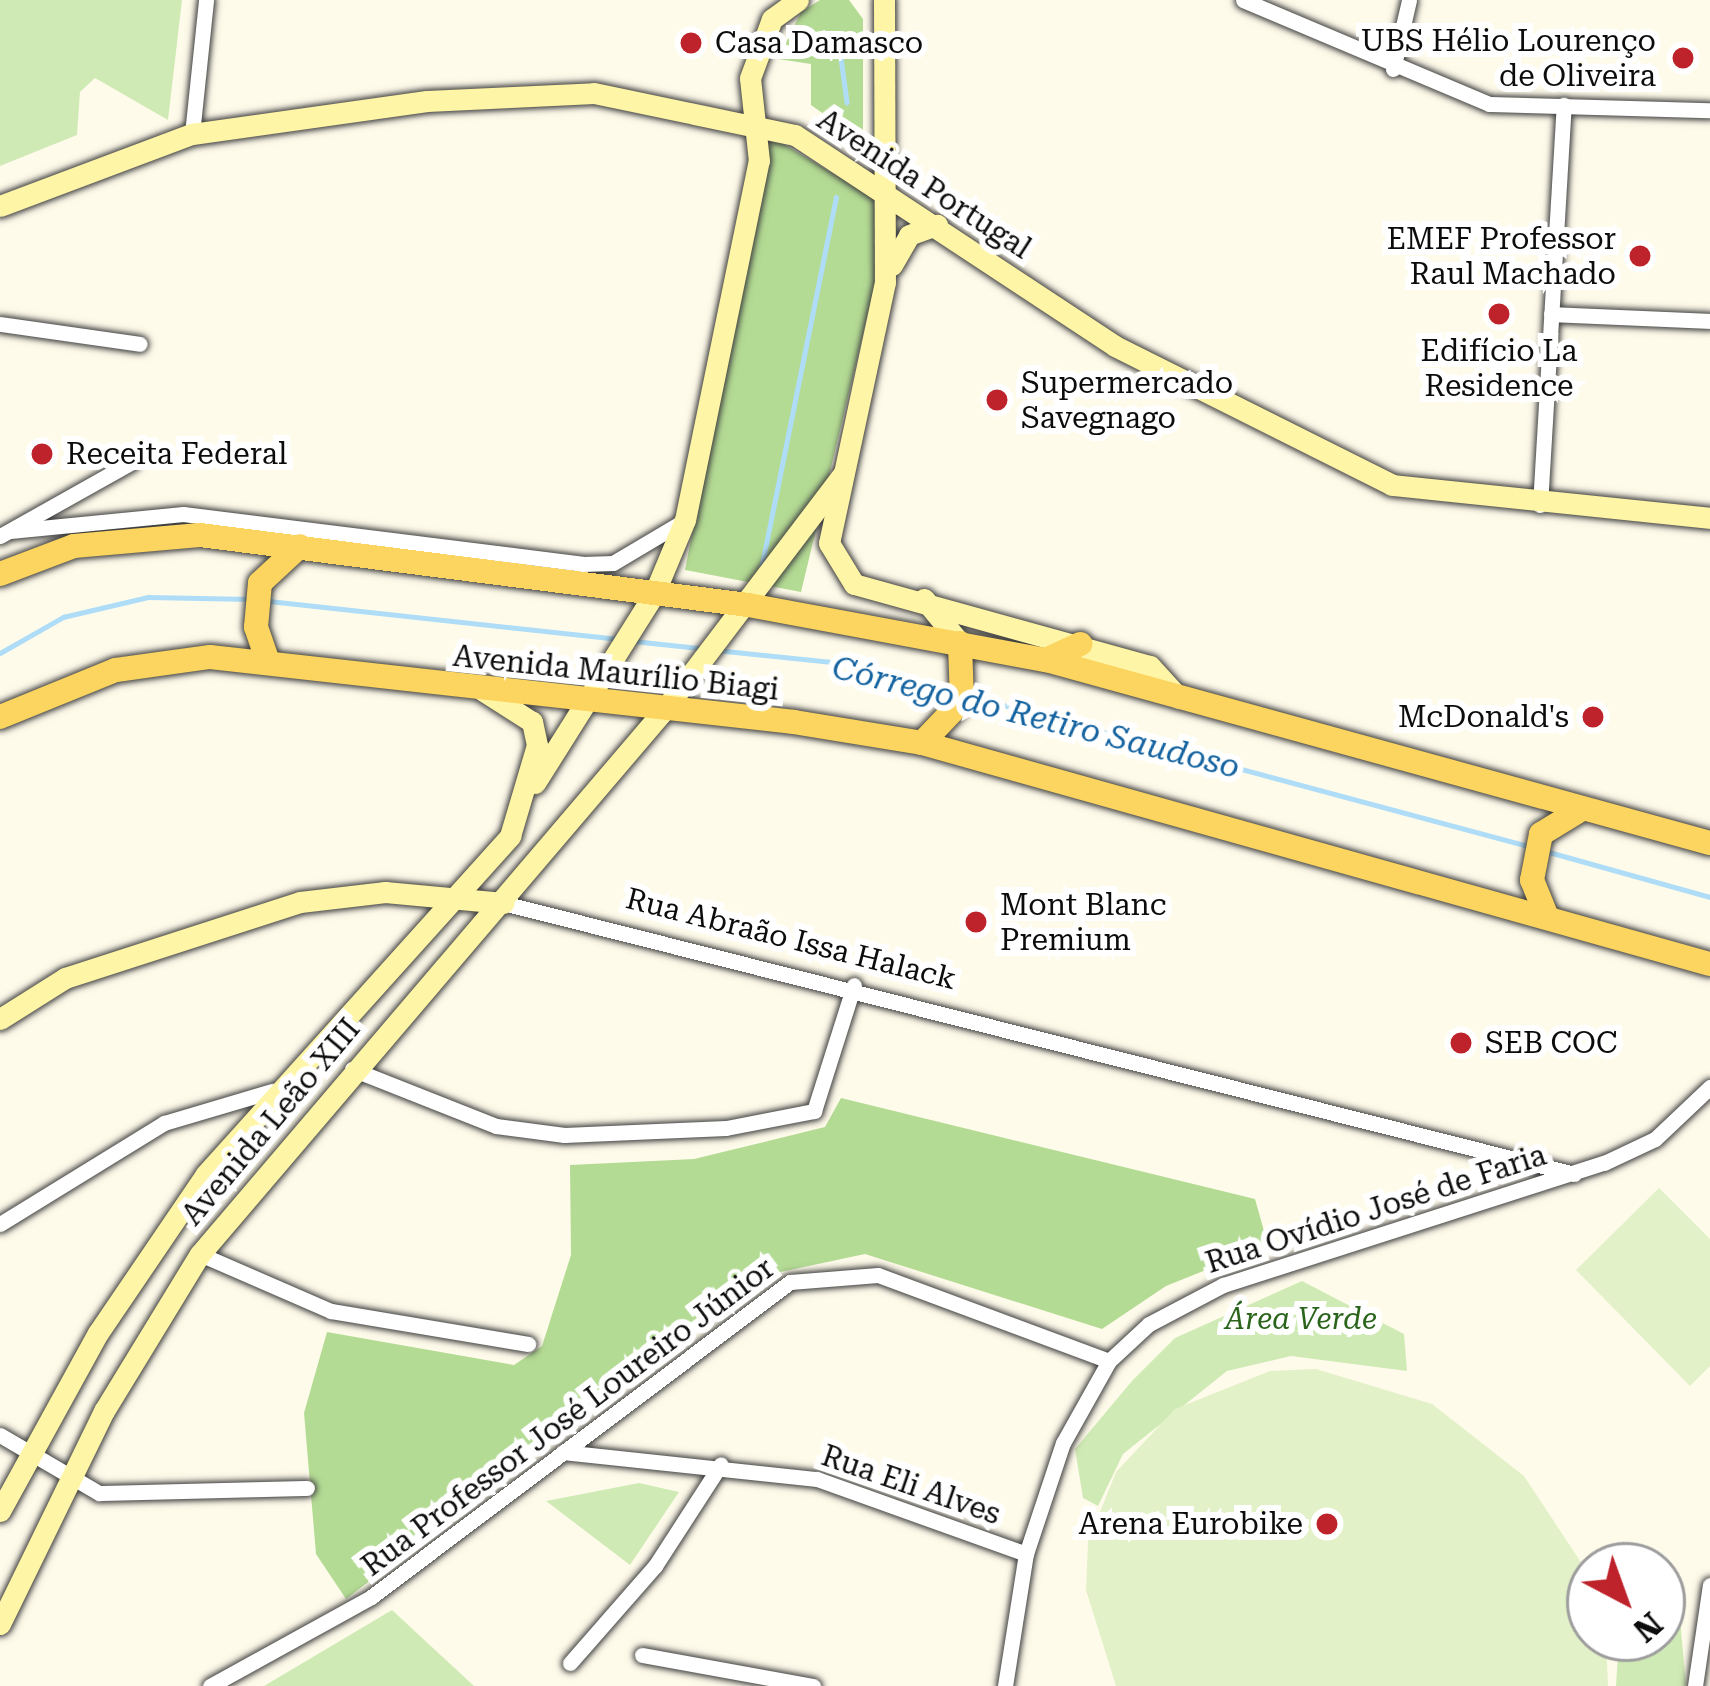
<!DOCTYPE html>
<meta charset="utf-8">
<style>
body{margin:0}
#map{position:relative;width:1710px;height:1686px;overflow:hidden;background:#fffbeb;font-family:"Roboto Serif",serif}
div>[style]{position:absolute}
.green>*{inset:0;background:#d0eab5}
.forest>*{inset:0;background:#b4db94}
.pitch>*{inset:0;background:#e2f1c7}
.stream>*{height:4.5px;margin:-2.25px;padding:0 2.25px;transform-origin:2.25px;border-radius:2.25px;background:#afddf7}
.roads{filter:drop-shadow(0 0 3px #3f3f3f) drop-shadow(0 0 3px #3f3f3f)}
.street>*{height:15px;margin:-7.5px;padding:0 7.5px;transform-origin:7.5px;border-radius:7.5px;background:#fff}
.secondary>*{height:21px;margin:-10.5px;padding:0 10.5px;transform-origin:10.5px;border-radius:10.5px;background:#fff5a6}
.primary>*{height:24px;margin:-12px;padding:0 12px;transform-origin:12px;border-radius:12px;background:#fbd55f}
.dots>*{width:33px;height:33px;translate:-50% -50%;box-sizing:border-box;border:6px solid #fff;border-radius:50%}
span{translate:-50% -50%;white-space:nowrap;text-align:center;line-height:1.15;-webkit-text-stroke:12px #fff;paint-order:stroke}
.poi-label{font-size:30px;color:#0c0c0c}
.right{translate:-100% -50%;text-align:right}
.left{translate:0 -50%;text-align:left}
.street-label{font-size:30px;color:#0c0c0c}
.park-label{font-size:30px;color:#2b651c;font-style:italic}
.water-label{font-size:33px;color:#1463a0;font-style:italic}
.north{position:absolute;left:1566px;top:1542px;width:120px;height:120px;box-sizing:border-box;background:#fff;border:3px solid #9e9e9e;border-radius:50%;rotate:139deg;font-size:33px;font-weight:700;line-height:48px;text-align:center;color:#0c0c0c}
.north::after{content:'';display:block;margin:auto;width:42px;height:54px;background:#be222a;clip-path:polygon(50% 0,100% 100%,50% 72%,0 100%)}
</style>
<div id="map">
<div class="green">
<i style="clip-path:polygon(0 0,182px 0,168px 120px,95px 78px,80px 92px,77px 135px,0 166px)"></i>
<i style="clip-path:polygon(1302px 1281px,1404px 1334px,1407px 1371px,1291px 1356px,1227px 1371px,1123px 1454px,1098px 1506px,1083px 1498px,1075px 1449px,1132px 1381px,1175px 1338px)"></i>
<i style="clip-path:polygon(639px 1483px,679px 1492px,630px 1565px,546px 1501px)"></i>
<i style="clip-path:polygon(392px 1610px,474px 1686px,264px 1686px)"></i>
<i style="clip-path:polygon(1662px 1611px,1680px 1618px,1686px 1686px,1616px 1686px,1619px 1638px,1662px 1638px)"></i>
</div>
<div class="forest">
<i style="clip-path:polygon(820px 0,849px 0,863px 19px,863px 142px,811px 105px,811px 64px,778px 59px,801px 12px)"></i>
<i style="clip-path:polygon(770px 136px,876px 199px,878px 272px,801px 592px,685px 570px)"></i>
<i style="clip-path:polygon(841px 1098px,1255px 1199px,1268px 1245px,1166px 1286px,1102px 1329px,865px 1254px,771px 1274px,346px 1599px,316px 1554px,304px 1413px,327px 1332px,514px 1365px,542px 1346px,571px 1255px,570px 1165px,694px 1159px,825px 1127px)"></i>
</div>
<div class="pitch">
<i style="clip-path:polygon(1659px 1188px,1710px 1239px,1710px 1366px,1690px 1386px,1576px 1270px)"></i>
<i style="clip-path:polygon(1316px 1369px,1432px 1404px,1524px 1476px,1590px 1576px,1590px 1638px,1606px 1638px,1608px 1686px,1116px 1686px,1086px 1590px,1088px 1542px,1116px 1472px,1175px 1409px,1270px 1371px)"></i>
</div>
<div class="stream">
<i style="left:838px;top:36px;width:67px;rotate:82.2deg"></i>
<i style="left:761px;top:569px;width:379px;rotate:-78.6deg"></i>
<i style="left:269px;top:601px;width:349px;rotate:6.2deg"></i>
<i style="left:633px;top:641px;width:66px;rotate:6.1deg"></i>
<i style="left:716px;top:650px;width:136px;rotate:5.9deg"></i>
<i style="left:851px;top:664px;width:106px;rotate:15.4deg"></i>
<i style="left:0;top:653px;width:73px;rotate:-29.7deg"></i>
<i style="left:63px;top:617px;width:87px;rotate:-13.2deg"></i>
<i style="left:148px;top:597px;width:104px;rotate:1.1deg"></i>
<i style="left:970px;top:696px;width:582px;rotate:15.04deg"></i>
<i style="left:1549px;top:852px;width:167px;rotate:15.6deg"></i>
</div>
<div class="roads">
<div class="street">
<i style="left:1243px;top:0;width:267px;rotate:22.9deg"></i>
<i style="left:1489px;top:104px;width:221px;rotate:1.6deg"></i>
<i style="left:1393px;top:69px;width:71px;rotate:-76.9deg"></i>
<i style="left:192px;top:134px;width:135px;rotate:-84deg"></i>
<i style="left:1551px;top:314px;width:159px;rotate:2.5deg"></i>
<i style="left:0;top:324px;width:141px;rotate:8.1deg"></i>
<i style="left:1540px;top:505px;width:401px;rotate:-86.6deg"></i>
<i style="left:10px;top:531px;width:174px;rotate:-5.6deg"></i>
<i style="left:183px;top:514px;width:402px;rotate:7.1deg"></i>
<i style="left:582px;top:564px;width:31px;rotate:-2deg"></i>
<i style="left:613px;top:563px;width:80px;rotate:-30.7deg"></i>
<i style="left:0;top:536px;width:151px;rotate:-29.3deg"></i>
<i style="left:503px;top:903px;width:1105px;rotate:14.2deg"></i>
<i style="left:352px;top:1069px;width:155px;rotate:21.6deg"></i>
<i style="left:496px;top:1126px;width:69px;rotate:7.5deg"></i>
<i style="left:564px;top:1135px;width:162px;rotate:-2.5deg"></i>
<i style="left:726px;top:1128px;width:90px;rotate:-10.9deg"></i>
<i style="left:814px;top:1111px;width:132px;rotate:-72.4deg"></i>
<i style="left:0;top:1224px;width:193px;rotate:-31.6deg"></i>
<i style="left:164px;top:1123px;width:113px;rotate:-16.5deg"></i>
<i style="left:200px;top:1254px;width:143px;rotate:23.5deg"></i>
<i style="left:331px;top:1311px;width:200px;rotate:9.5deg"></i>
<i style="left:0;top:1435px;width:115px;rotate:30.4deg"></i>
<i style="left:99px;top:1493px;width:208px;rotate:-1.4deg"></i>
<i style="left:563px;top:1452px;width:255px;rotate:6.1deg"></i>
<i style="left:817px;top:1479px;width:222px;rotate:19.7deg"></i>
<i style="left:642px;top:1655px;width:174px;rotate:10.3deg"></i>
<i style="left:570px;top:1663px;width:129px;rotate:-48.8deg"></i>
<i style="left:655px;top:1566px;width:121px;rotate:-57.1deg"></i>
<i style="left:210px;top:1686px;width:184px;rotate:-28.9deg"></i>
<i style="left:371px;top:1597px;width:524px;rotate:-36.94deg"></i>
<i style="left:790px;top:1282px;width:88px;rotate:-4.5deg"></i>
<i style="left:878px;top:1275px;width:246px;rotate:20.4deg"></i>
<i style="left:1005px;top:1686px;width:134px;rotate:-81deg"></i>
<i style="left:1026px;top:1554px;width:117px;rotate:-71.6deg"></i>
<i style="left:1063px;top:1443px;width:94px;rotate:-60.7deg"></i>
<i style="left:1109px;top:1361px;width:54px;rotate:-42.8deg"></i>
<i style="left:1149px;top:1324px;width:84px;rotate:-27.8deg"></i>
<i style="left:1223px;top:1285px;width:400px;rotate:-17.8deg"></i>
<i style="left:1604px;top:1163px;width:56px;rotate:-25.2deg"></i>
<i style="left:1655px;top:1139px;width:76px;rotate:-43.4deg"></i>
<i style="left:1695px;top:1686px;width:102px;rotate:-81.6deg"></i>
</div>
<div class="secondary">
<i style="left:884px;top:0;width:282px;rotate:89.8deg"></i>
<i style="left:885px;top:282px;width:267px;rotate:102.1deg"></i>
<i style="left:829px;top:543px;width:48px;rotate:58.6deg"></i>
<i style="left:854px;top:584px;width:307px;rotate:15.5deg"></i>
<i style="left:1150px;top:666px;width:43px;rotate:47.8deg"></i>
<i style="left:0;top:206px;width:205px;rotate:-20.6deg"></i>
<i style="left:192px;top:134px;width:237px;rotate:-8deg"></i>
<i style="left:427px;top:101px;width:167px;rotate:-2.7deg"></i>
<i style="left:594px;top:93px;width:205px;rotate:11.8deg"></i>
<i style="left:795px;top:135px;width:383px;rotate:33.4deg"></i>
<i style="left:1115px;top:346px;width:310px;rotate:26.6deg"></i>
<i style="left:1392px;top:485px;width:320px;rotate:5.9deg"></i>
<i style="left:892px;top:265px;width:34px;rotate:-60deg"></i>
<i style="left:909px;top:235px;width:30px;rotate:-20deg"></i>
<i style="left:924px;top:599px;width:57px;rotate:50.7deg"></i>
<i style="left:535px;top:783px;width:223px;rotate:-57.8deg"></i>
<i style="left:654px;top:594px;width:80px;rotate:-67.3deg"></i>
<i style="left:685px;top:520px;width:367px;rotate:-78.4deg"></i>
<i style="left:759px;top:161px;width:83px;rotate:-96.2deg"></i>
<i style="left:750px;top:78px;width:63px;rotate:-69.6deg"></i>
<i style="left:772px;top:19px;width:32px;rotate:-36deg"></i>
<i style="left:0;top:1019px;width:77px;rotate:-32.2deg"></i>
<i style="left:65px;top:978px;width:247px;rotate:-17.9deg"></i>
<i style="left:300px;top:902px;width:86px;rotate:-6.7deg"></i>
<i style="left:385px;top:892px;width:119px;rotate:5.3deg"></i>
<i style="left:0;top:1511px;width:203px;rotate:-61.2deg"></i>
<i style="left:98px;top:1333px;width:192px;rotate:-55.8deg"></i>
<i style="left:206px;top:1174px;width:455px;rotate:-48deg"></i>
<i style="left:510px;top:836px;width:95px;rotate:-73.5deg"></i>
<i style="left:537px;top:745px;width:24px;rotate:-102deg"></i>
<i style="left:532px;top:722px;width:59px;rotate:-147.4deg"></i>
<i style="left:0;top:1624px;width:237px;rotate:-64deg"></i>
<i style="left:104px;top:1411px;width:184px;rotate:-58.6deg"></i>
<i style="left:200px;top:1254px;width:715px;rotate:-49.54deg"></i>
<i style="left:664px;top:710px;width:296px;rotate:-52.8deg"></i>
</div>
<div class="primary">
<i style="left:0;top:574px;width:79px;rotate:-20.7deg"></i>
<i style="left:74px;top:546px;width:126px;rotate:-5deg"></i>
<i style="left:200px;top:535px;width:552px;rotate:7.28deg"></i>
<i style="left:748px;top:605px;width:303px;rotate:10.5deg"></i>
<i style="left:1046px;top:660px;width:689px;rotate:15.41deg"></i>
<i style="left:267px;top:659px;width:34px;rotate:-109deg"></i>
<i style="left:256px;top:627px;width:44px;rotate:-84.8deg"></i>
<i style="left:260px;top:583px;width:54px;rotate:-42.8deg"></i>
<i style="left:1046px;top:660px;width:38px;rotate:-25deg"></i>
<i style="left:0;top:717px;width:125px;rotate:-22.1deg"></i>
<i style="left:116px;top:670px;width:95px;rotate:-7.9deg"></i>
<i style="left:210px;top:657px;width:588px;rotate:6.35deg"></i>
<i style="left:794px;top:722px;width:130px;rotate:9.3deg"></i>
<i style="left:922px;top:743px;width:818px;rotate:15.67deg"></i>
<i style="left:922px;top:743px;width:58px;rotate:-46.4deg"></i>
<i style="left:962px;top:701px;width:58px;rotate:-92deg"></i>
<i style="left:1547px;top:917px;width:40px;rotate:-112deg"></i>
<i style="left:1532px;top:880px;width:47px;rotate:-78.9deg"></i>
<i style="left:1541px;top:834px;width:48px;rotate:-31.4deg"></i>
</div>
</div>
<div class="dots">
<i style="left:691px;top:43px;background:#be222a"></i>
<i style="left:1683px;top:58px;background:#be222a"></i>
<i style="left:1640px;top:256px;background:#be222a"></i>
<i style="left:1499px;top:314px;background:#be222a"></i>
<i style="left:997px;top:400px;background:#be222a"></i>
<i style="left:42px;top:454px;background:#be222a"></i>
<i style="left:1593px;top:717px;background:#be222a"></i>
<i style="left:976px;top:922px;background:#be222a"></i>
<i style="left:1461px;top:1043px;background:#be222a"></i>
<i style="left:1327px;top:1524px;background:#be222a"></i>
</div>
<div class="poi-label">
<span class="right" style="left:1656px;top:58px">UBS Hélio Lourenço<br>de Oliveira</span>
<span class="left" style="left:715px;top:43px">Casa Damasco</span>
<span class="right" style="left:1616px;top:256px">EMEF Professor<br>Raul Machado</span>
<span style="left:1499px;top:368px">Edifício La<br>Residence</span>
<span class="left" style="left:1021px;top:400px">Supermercado<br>Savegnago</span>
<span class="left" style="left:66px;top:454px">Receita Federal</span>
<span class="right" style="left:1569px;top:717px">McDonald's</span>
<span class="left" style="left:1000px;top:922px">Mont Blanc<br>Premium</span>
<span class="left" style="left:1485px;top:1043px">SEB COC</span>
<span class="right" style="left:1303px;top:1524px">Arena Eurobike</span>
</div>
<div class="street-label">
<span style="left:924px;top:184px;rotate:33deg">Avenida Portugal</span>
<span style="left:616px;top:673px;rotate:6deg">Avenida Maurílio Biagi</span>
<span style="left:791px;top:939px;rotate:14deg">Rua Abraão Issa Halack</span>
<span style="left:271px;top:1122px;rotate:-50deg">Avenida Leão XIII</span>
<span style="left:1376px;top:1209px;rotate:-18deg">Rua Ovídio José de Faria</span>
<span style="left:568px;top:1417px;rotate:-37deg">Rua Professor José Loureiro Júnior</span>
<span style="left:911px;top:1485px;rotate:19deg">Rua Eli Alves</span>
</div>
<div class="park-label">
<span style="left:1301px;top:1319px">Área Verde</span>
</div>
<div class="water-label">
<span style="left:1036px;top:717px;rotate:14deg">Córrego do Retiro Saudoso</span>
</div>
<div class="north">N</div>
</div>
